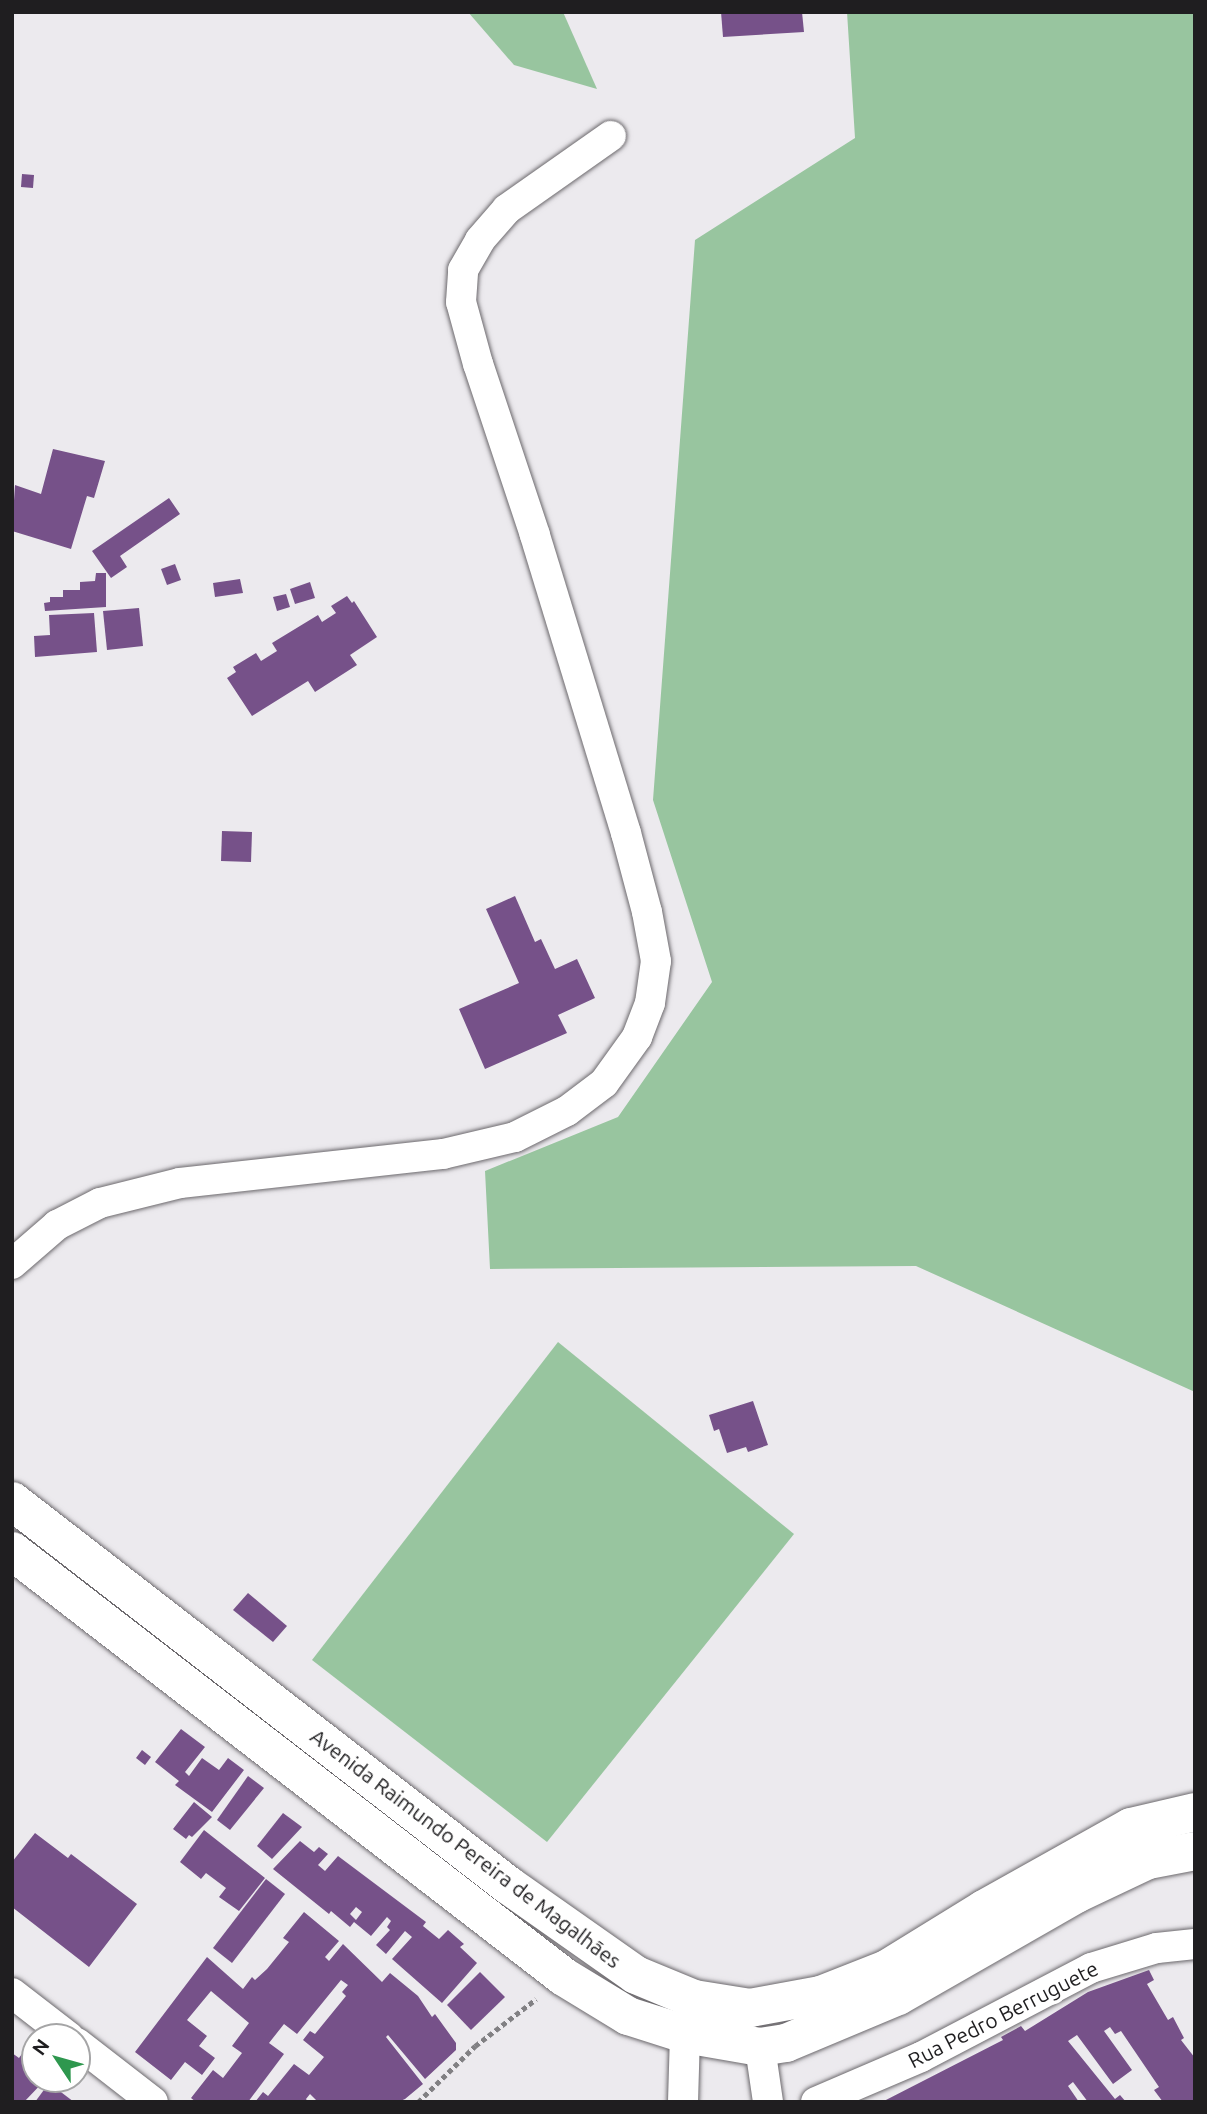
<!DOCTYPE html>
<meta charset="utf-8">
<style>
body{margin:0}
#map{position:relative;width:1207px;height:2114px;overflow:hidden;background:#eceaee;font-family:Ubuntu,sans-serif}
div>[style]{position:absolute}
.green>*{inset:0;background:#98c59f}
.building>*{inset:0;background:#765189}
.path>*{height:4.5px;margin-top:-2.25px;transform-origin:0;background:repeating-linear-gradient(90deg,#818083 0 5px,transparent 0 8.5px)}
.roads{filter:drop-shadow(0 0 2px #6c696d) drop-shadow(0 0 2px #6c696d)}
.minor>*{height:30px;margin:-15px;padding:0 15px;transform-origin:15px;border-radius:15px;background:#fff}
.primary>*{height:38px;margin:-19px;padding:0 19px;transform-origin:19px;border-radius:19px;background:#fff}
span{translate:-50% -50%;white-space:nowrap;text-align:center;line-height:1.15;-webkit-text-stroke:7px #fff;paint-order:stroke}
.street-label{font-size:21px;color:#1f1e20}
.frame{position:absolute;inset:0;border:14px solid #1f1e20;pointer-events:none}
.north{position:absolute;left:21px;top:2023px;width:70px;height:70px;box-sizing:border-box;background:#fff;border:2px solid #a5a5a6;border-radius:50%;rotate:306deg;font-size:19px;font-weight:700;line-height:28px;text-align:center;color:#1f1e20}
.north::after{content:'';display:block;margin:auto;width:24px;height:32px;background:#2e974e;clip-path:polygon(50% 0,100% 100%,50% 72%,0 100%)}
</style>
<div id="map">
<div class="green">
<i style="clip-path:polygon(468px 12px,563px 12px,597px 89px,514px 65px)"></i>
<i style="clip-path:polygon(847px 12px,1195px 12px,1195px 1392px,916px 1266px,490px 1269px,485px 1171px,618px 1117px,712px 982px,653px 800px,695px 240px,855px 138px)"></i>
<i style="clip-path:polygon(558px 1342px,794px 1534px,547px 1842px,312px 1660px)"></i>
</div>
<div class="building">
<i style="clip-path:polygon(721px 12px,802px 12px,804px 32px,723px 37px)"></i>
<i style="clip-path:polygon(22px 174px,34px 175px,33px 188px,21px 187px)"></i>
<i style="clip-path:polygon(53px 449px,105px 461px,94px 498px,87px 496px,71px 549px,12px 531px,15px 485px,41px 494px)"></i>
<i style="clip-path:polygon(169px 498px,180px 514px,120px 556px,127px 567px,111px 578px,92px 551px)"></i>
<i style="clip-path:polygon(175px 564px,181px 580px,167px 585px,161px 569px)"></i>
<i style="clip-path:polygon(96px 573px,106px 573px,106px 607px,45px 611px,44px 603px,50px 602px,50px 597px,63px 597px,63px 590px,80px 590px,80px 582px,95px 581px)"></i>
<i style="clip-path:polygon(240px 579px,243px 593px,215px 597px,213px 583px)"></i>
<i style="clip-path:polygon(310px 582px,315px 598px,295px 604px,290px 589px)"></i>
<i style="clip-path:polygon(286px 594px,290px 607px,277px 611px,273px 597px)"></i>
<i style="clip-path:polygon(347px 596px,352px 603px,354px 601px,377px 637px,350px 655px,357px 665px,315px 692px,308px 681px,252px 716px,227px 678px,236px 672px,233px 667px,256px 653px,261px 661px,277px 651px,272px 643px,318px 615px,322px 622px,336px 613px,331px 606px)"></i>
<i style="clip-path:polygon(139px 608px,143px 646px,107px 650px,103px 611px)"></i>
<i style="clip-path:polygon(94px 613px,97px 652px,35px 657px,34px 636px,50px 635px,49px 615px)"></i>
<i style="clip-path:polygon(222px 831px,252px 832px,251px 862px,221px 861px)"></i>
<i style="clip-path:polygon(515px 896px,535px 942px,541px 939px,555px 969px,577px 959px,595px 998px,558px 1015px,567px 1033px,485px 1069px,459px 1009px,519px 983px,486px 909px)"></i>
<i style="clip-path:polygon(753px 1401px,768px 1445px,748px 1452px,746px 1447px,727px 1453px,719px 1429px,714px 1431px,709px 1415px)"></i>
<i style="clip-path:polygon(248px 1593px,287px 1626px,273px 1642px,233px 1610px)"></i>
<i style="clip-path:polygon(181px 1729px,205px 1747px,185px 1772px,189px 1776px,202px 1758px,219px 1770px,228px 1758px,244px 1770px,212px 1812px,175px 1785px,179px 1781px,155px 1762px)"></i>
<i style="clip-path:polygon(142px 1750px,151px 1757px,145px 1765px,136px 1758px)"></i>
<i style="clip-path:polygon(248px 1776px,264px 1788px,230px 1830px,217px 1820px)"></i>
<i style="clip-path:polygon(194px 1802px,212px 1817px,192px 1837px,189px 1835px,186px 1839px,173px 1829px)"></i>
<i style="clip-path:polygon(283px 1813px,302px 1827px,272px 1859px,257px 1846px)"></i>
<i style="clip-path:polygon(204px 1830px,265px 1878px,239px 1911px,219px 1897px,226px 1888px,206px 1873px,201px 1879px,180px 1862px)"></i>
<i style="clip-path:polygon(35px 1833px,68px 1858px,71px 1854px,137px 1904px,89px 1967px,12px 1907px,12px 1862px)"></i>
<i style="clip-path:polygon(evenodd,300px 1841px,314px 1852px,319px 1847px,328px 1854px,318px 1865px,325px 1871px,338px 1856px,426px 1922px,423px 1926px,439px 1939px,448px 1930px,464px 1944px,460px 1947px,477px 1963px,442px 2003px,392px 1959px,412px 1937px,405px 1931px,386px 1954px,376px 1945px,390px 1930px,387px 1927px,391px 1921px,387px 1917px,371px 1936px,354px 1922px,350px 1927px,331px 1911px,329px 1914px,273px 1869px,300px 1841px,356px 1907px,362px 1912px,356px 1920px,350px 1914px,356px 1907px)"></i>
<i style="clip-path:polygon(266px 1879px,285px 1894px,232px 1963px,213px 1948px)"></i>
<i style="clip-path:polygon(304px 1912px,339px 1941px,325px 1957px,329px 1961px,343px 1944px,382px 1982px,390px 1973px,418px 1996px,432px 2017px,435px 2014px,456px 2043px,456px 2050px,425px 2079px,388px 2035px,386px 2037px,423px 2084px,405px 2099px,398px 2102px,318px 2102px,310px 2094px,306px 2099px,308px 2102px,255px 2102px,263px 2092px,268px 2096px,294px 2064px,309px 2075px,324px 2057px,303px 2040px,310px 2031px,315px 2034px,346px 1996px,342px 1992px,348px 1985px,341px 1980px,297px 2034px,284px 2024px,269px 2043px,284px 2054px,248px 2102px,196px 2102px,191px 2098px,213px 2070px,223px 2078px,242px 2053px,232px 2046px,249px 2023px,211px 1991px,187px 2020px,207px 2036px,199px 2046px,215px 2058px,202px 2075px,185px 2062px,171px 2080px,135px 2052px,207px 1957px,243px 1989px,252px 1977px,255px 1980px,267px 1969px,289px 1942px,283px 1938px)"></i>
<i style="clip-path:polygon(1149px 1970px,1154px 1980px,1147px 1984px,1168px 2020px,1173px 2017px,1184px 2038px,1181px 2040px,1195px 2058px,1195px 2102px,1163px 2102px,1154px 2090px,1159px 2087px,1121px 2031px,1115px 2034px,1110px 2027px,1104px 2031px,1132px 2070px,1113px 2084px,1077px 2035px,1068px 2041px,1115px 2099px,1120px 2095px,1126px 2102px,1088px 2102px,1073px 2082px,1068px 2086px,1079px 2102px,882px 2102px,1003px 2040px,1001px 2037px,1021px 2026px,1025px 2031px,1088px 1992px)"></i>
<i style="clip-path:polygon(480px 1972px,505px 1997px,471px 2030px,447px 2005px)"></i>
<i style="clip-path:polygon(32px 2040px,35px 2042px,35px 2079px,46px 2079px,24px 2102px,12px 2102px,12px 2053px,19px 2058px)"></i>
<i style="clip-path:polygon(49px 2083px,74px 2102px,35px 2102px)"></i>
</div>
<div class="path">
<i style="left:418px;top:2102px;width:80px;rotate:-44.5deg"></i>
<i style="left:475px;top:2046px;width:77px;rotate:-37.6deg"></i>
</div>
<div class="roads">
<div class="minor">
<i style="left:12px;top:1264px;width:60px;rotate:-40.9deg"></i>
<i style="left:57px;top:1225px;width:48px;rotate:-27.1deg"></i>
<i style="left:100px;top:1203px;width:82px;rotate:-14deg"></i>
<i style="left:180px;top:1183px;width:265px;rotate:-6.3deg"></i>
<i style="left:443px;top:1154px;width:74px;rotate:-13.3deg"></i>
<i style="left:515px;top:1137px;width:58px;rotate:-26.6deg"></i>
<i style="left:567px;top:1111px;width:46px;rotate:-37.1deg"></i>
<i style="left:604px;top:1083px;width:57px;rotate:-54.3deg"></i>
<i style="left:637px;top:1037px;width:36px;rotate:-69deg"></i>
<i style="left:650px;top:1003px;width:42px;rotate:-81.9deg"></i>
<i style="left:656px;top:961px;width:50px;rotate:-100.4deg"></i>
<i style="left:647px;top:912px;width:82px;rotate:-104.9deg"></i>
<i style="left:626px;top:833px;width:312px;rotate:-107deg"></i>
<i style="left:535px;top:535px;width:180px;rotate:-108.4deg"></i>
<i style="left:478px;top:364px;width:64px;rotate:-105.3deg"></i>
<i style="left:461px;top:302px;width:32px;rotate:-86deg"></i>
<i style="left:463px;top:270px;width:34px;rotate:-60deg"></i>
<i style="left:480px;top:240px;width:41px;rotate:-48.9deg"></i>
<i style="left:507px;top:209px;width:127px;rotate:-35.1deg"></i>
<i style="left:12px;top:1993px;width:72px;rotate:37.7deg"></i>
<i style="left:77px;top:2043px;width:96px;rotate:37.8deg"></i>
<i style="left:760px;top:2047px;width:56px;rotate:81.7deg"></i>
<i style="left:683px;top:2102px;width:68px;rotate:-88.3deg"></i>
<i style="left:816px;top:2102px;width:114px;rotate:-23.2deg"></i>
<i style="left:921px;top:2057px;width:192px;rotate:-27.6deg"></i>
<i style="left:1091px;top:1968px;width:69px;rotate:-16.9deg"></i>
<i style="left:1157px;top:1948px;width:38px;rotate:-6deg"></i>
</div>
<div class="primary">
<i style="left:12px;top:1501px;width:627px;rotate:37.75deg"></i>
<i style="left:508px;top:1885px;width:156px;rotate:35.1deg"></i>
<i style="left:636px;top:1975px;width:63px;rotate:22.5deg"></i>
<i style="left:694px;top:1999px;width:57px;rotate:9.1deg"></i>
<i style="left:750px;top:2008px;width:72px;rotate:-10.4deg"></i>
<i style="left:821px;top:1995px;width:71px;rotate:-21.5deg"></i>
<i style="left:887px;top:1969px;width:114px;rotate:-31.7deg"></i>
<i style="left:984px;top:1909px;width:168px;rotate:-29.2deg"></i>
<i style="left:1131px;top:1827px;width:66px;rotate:-13.2deg"></i>
<i style="left:12px;top:1551px;width:697px;rotate:37.66deg"></i>
<i style="left:564px;top:1977px;width:75px;rotate:31.4deg"></i>
<i style="left:628px;top:2016px;width:60px;rotate:17.5deg"></i>
<i style="left:685px;top:2034px;width:76px;rotate:9.8deg"></i>
<i style="left:760px;top:2047px;width:26px;rotate:-9deg"></i>
<i style="left:786px;top:2043px;width:121px;rotate:-22.8deg"></i>
<i style="left:898px;top:1996px;width:205px;rotate:-29.8deg"></i>
<i style="left:1076px;top:1894px;width:80px;rotate:-25.3deg"></i>
<i style="left:1148px;top:1860px;width:48px;rotate:-10.8deg"></i>
</div>
</div>
<div class="street-label">
<span style="left:466px;top:1848px;rotate:37deg">Avenida Raimundo Pereira de Magalhães</span>
<span style="left:1003px;top:2014px;rotate:-27deg">Rua Pedro Berruguete</span>
</div>
<div class="frame"></div>
<div class="north">N</div>
</div>
